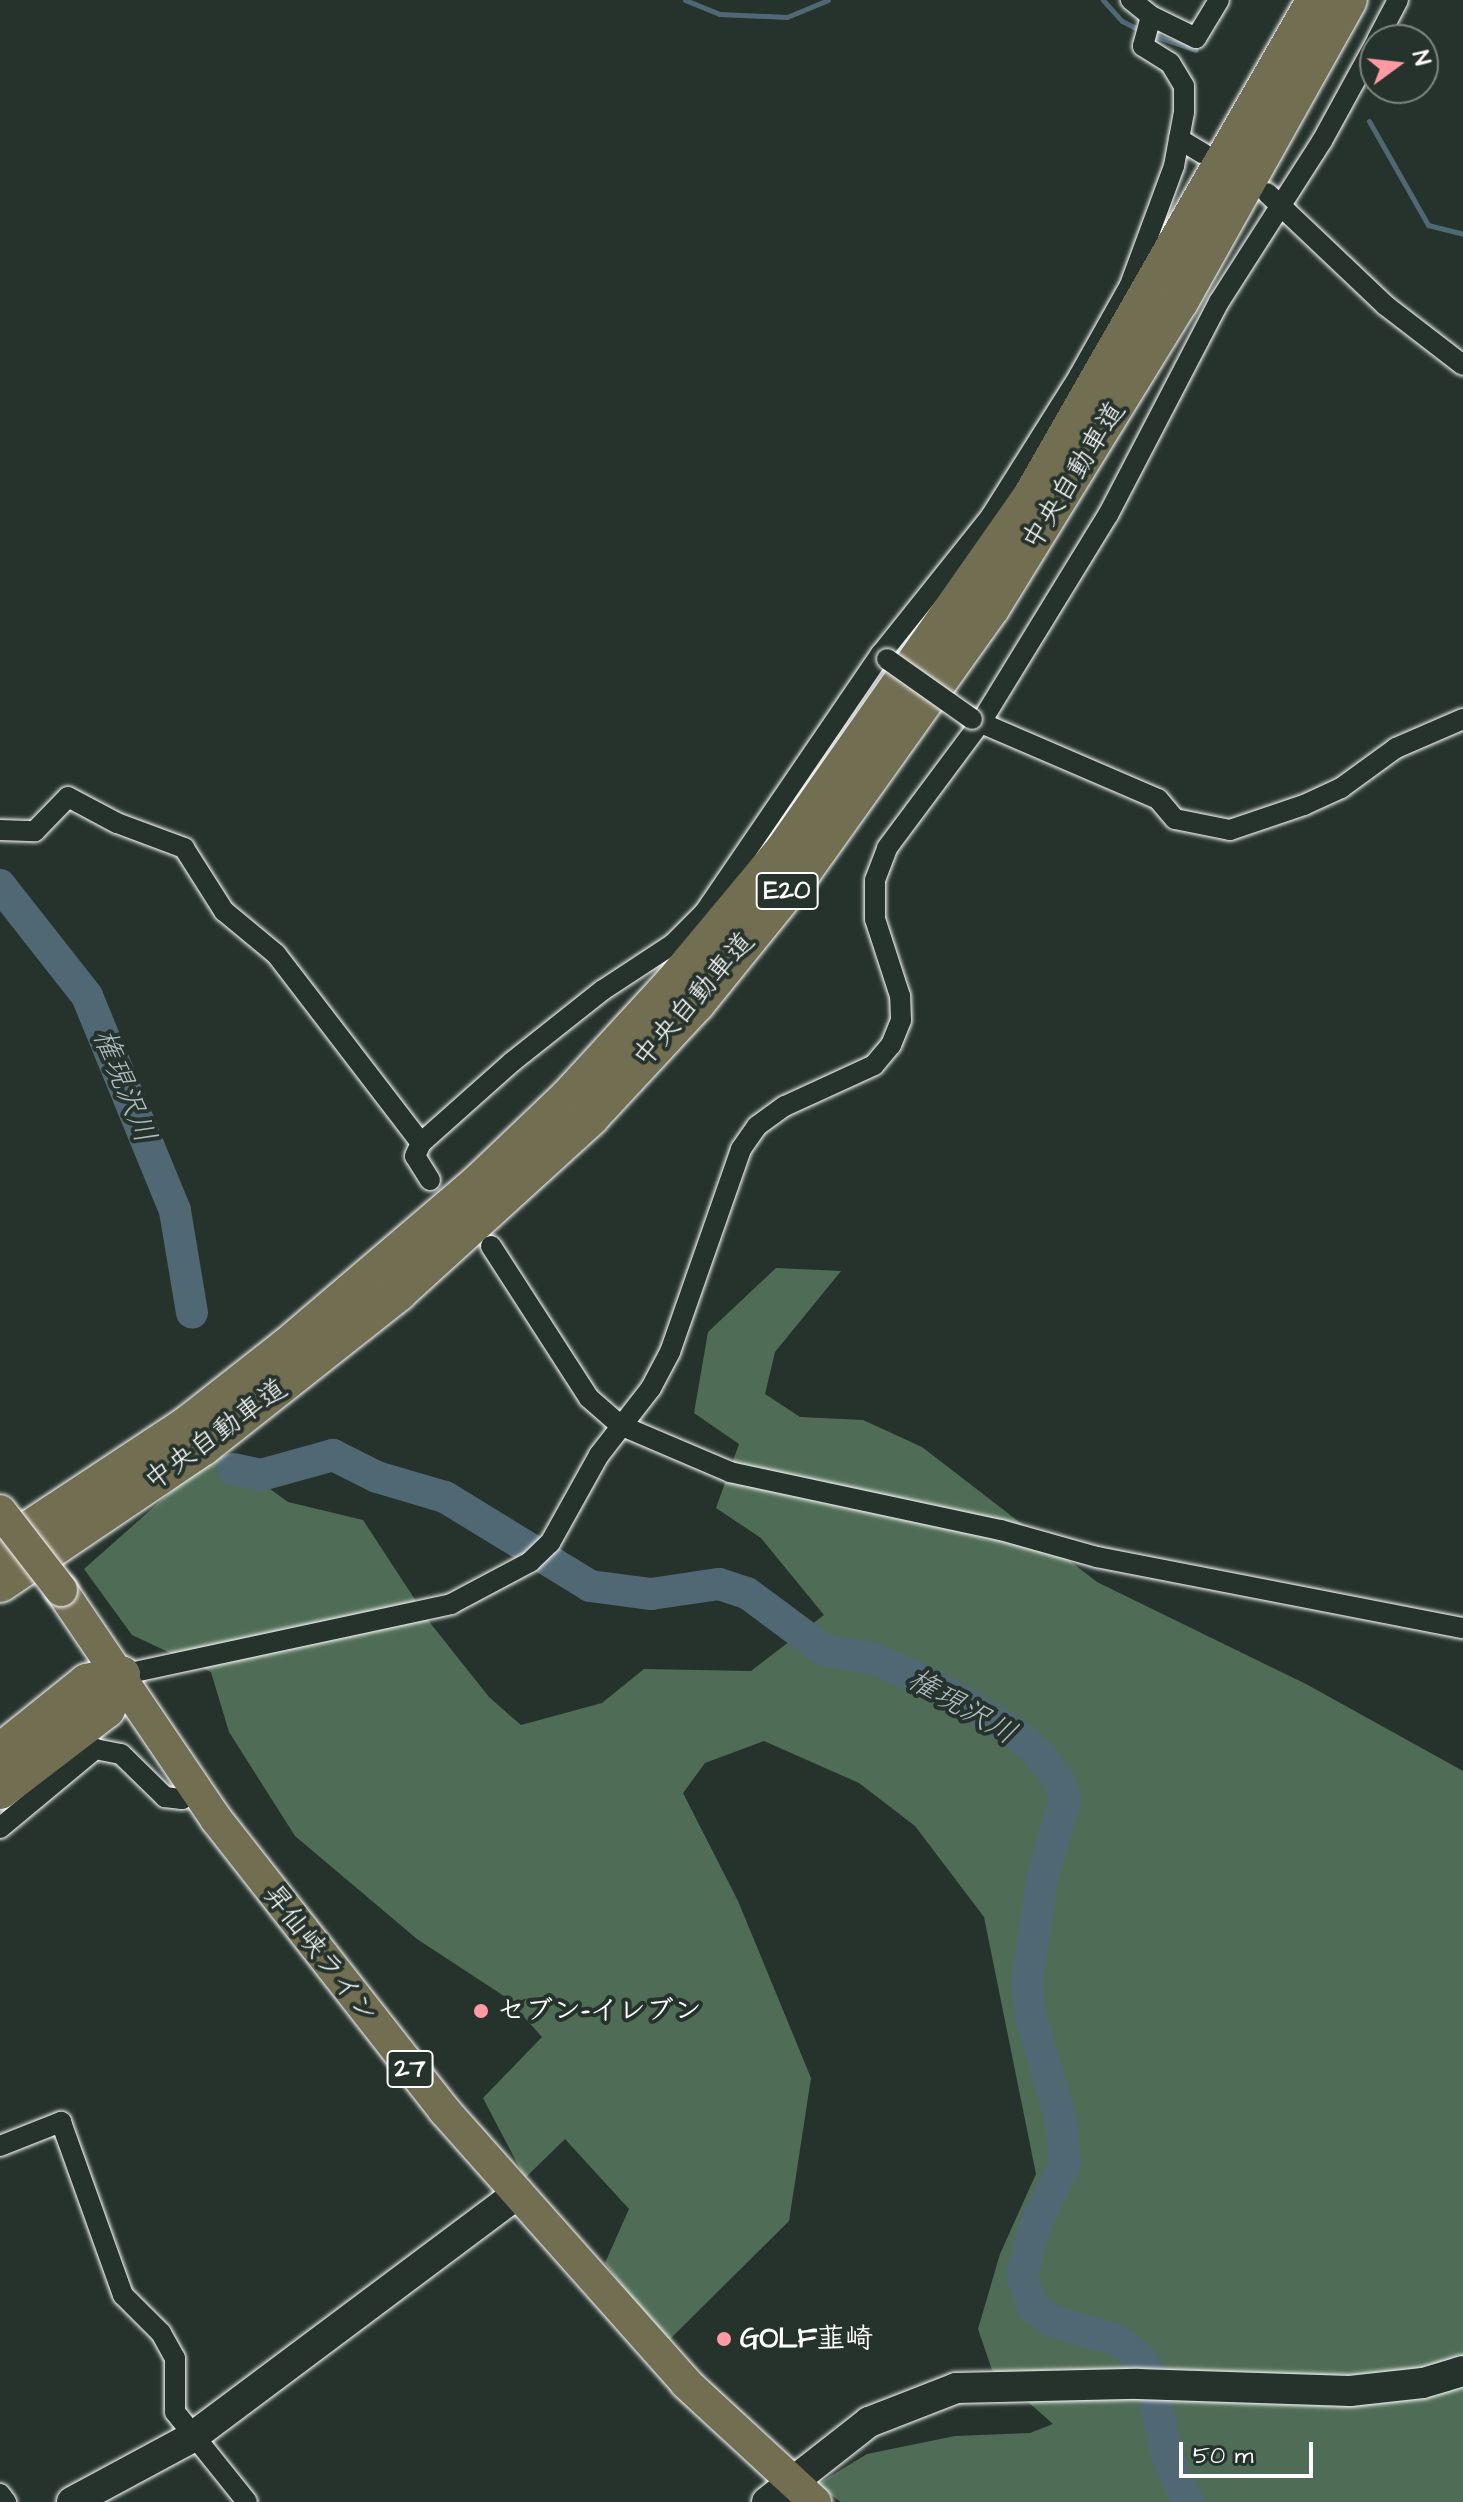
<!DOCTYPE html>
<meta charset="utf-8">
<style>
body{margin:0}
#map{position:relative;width:1463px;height:2502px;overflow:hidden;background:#26332d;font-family:"Architects Daughter","Klee One",sans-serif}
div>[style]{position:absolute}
.green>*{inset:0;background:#4f6d56}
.stream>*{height:5px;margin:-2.5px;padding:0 2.5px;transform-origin:2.5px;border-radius:2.5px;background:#4f6874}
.river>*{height:32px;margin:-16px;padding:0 16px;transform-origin:16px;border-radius:16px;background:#4f6874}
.roads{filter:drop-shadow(0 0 2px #fff) drop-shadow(0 0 2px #fff)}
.street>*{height:20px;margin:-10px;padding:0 10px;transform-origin:10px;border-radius:10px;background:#26332d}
.secondary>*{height:30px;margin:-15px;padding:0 15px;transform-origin:15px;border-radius:15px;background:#26332d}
.primary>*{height:32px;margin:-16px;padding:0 16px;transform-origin:16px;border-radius:16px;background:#726e52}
.highway>*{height:38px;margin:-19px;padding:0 19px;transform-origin:19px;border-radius:19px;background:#726e52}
.bridges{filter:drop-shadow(0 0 2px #fff) drop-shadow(0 0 2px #fff)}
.street-bridge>*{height:20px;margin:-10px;padding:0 10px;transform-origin:10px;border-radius:10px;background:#26332d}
.primary-bridge>*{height:32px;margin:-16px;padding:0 16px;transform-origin:16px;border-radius:16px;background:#726e52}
.dots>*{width:22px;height:22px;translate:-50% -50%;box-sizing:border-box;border:4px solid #26332d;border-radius:50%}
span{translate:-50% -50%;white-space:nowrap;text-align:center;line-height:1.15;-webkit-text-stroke:8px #26332d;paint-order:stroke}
.shield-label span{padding:2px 6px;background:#26332d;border:2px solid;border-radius:6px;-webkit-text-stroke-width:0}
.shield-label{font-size:26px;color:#fff;font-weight:700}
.street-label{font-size:28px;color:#fff}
.poi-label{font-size:28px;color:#fff;font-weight:700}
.left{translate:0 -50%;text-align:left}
.water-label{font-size:30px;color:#b0bbc0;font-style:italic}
.north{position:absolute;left:1359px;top:24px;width:80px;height:80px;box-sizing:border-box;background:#26332d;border:2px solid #7d8581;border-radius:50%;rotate:75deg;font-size:22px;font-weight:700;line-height:32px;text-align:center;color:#fff}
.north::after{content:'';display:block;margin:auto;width:28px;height:36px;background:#ff9aa2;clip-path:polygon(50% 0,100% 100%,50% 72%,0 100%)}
.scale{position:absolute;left:1179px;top:2442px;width:134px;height:36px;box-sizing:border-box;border:4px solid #fff;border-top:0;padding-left:10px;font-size:24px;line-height:28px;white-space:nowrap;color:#fff;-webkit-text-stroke:6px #26332d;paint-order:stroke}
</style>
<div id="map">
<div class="green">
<i style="clip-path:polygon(776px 1268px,841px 1271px,775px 1352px,765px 1394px,800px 1417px,863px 1420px,922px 1447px,1097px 1582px,1306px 1684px,1463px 1771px,1463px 2502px,841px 2502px,816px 2485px,867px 2454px,955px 2436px,1030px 2433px,1053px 2424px,992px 2370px,978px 2329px,1000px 2254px,1036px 2174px,984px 1917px,915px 1826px,859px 1783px,764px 1741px,705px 1763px,683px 1793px,738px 1901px,811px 2078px,789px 2221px,666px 2343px,605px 2263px,629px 2209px,565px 2139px,525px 2178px,483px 2098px,542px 2037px,507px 1998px,417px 1939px,295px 1836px,229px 1732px,211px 1672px,132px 1635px,84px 1569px,217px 1451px,288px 1502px,363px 1520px,431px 1624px,489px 1697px,521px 1725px,602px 1703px,644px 1669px,751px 1671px,824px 1615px,761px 1538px,716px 1508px,739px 1444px,694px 1413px,708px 1332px)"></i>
</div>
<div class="stream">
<i style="left:685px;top:0;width:37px;rotate:22deg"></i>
<i style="left:719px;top:14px;width:68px;rotate:2.5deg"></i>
<i style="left:787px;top:17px;width:44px;rotate:-22.5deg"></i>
<i style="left:1103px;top:0;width:28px;rotate:48deg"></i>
<i style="left:1122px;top:21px;width:22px;rotate:27deg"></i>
<i style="left:1152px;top:35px;width:46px;rotate:18.8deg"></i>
<i style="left:1369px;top:121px;width:120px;rotate:60.4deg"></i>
<i style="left:1428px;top:225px;width:36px;rotate:14deg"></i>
</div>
<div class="river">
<i style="left:0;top:885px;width:141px;rotate:51.9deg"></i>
<i style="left:87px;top:996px;width:232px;rotate:67.7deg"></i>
<i style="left:175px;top:1211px;width:103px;rotate:80.5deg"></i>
<i style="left:233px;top:1469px;width:29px;rotate:12deg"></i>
<i style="left:261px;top:1475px;width:75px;rotate:-15.5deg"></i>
<i style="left:333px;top:1455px;width:49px;rotate:26.6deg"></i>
<i style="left:377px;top:1477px;width:71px;rotate:16.4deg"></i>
<i style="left:445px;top:1497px;width:170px;rotate:31.5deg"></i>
<i style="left:590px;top:1586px;width:62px;rotate:7.5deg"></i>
<i style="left:651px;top:1594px;width:69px;rotate:-8.4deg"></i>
<i style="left:719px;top:1584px;width:29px;rotate:18deg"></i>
<i style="left:747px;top:1593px;width:97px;rotate:36.6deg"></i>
<i style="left:825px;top:1651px;width:48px;rotate:8.5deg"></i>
<i style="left:872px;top:1658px;width:73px;rotate:24.1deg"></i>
<i style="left:939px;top:1688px;width:87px;rotate:30.4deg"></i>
<i style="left:1014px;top:1732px;width:32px;rotate:41deg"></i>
<i style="left:1038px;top:1753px;width:35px;rotate:53deg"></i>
<i style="left:1059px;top:1781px;width:20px;rotate:72deg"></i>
<i style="left:1065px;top:1800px;width:82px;rotate:106.2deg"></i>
<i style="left:1042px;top:1879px;width:105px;rotate:98.2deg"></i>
<i style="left:1027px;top:1983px;width:34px;rotate:83deg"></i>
<i style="left:1031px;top:2017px;width:108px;rotate:73.9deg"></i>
<i style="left:1061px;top:2121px;width:42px;rotate:84.6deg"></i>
<i style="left:1065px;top:2163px;width:69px;rotate:115.8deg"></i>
<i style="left:1035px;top:2225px;width:51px;rotate:104.9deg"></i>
<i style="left:1022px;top:2274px;width:34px;rotate:73deg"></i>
<i style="left:1032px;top:2307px;width:24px;rotate:35deg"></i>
<i style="left:1052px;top:2321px;width:68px;rotate:16.3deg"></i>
<i style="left:1117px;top:2340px;width:29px;rotate:38deg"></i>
<i style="left:1140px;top:2358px;width:15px;rotate:58deg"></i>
<i style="left:1148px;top:2371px;width:89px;rotate:77.1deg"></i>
<i style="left:1168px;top:2458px;width:48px;rotate:65.6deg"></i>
</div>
<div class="roads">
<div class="street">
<i style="left:1151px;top:16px;width:50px;rotate:26.1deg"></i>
<i style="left:1196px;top:38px;width:44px;rotate:-58.8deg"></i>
<i style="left:1377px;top:40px;width:45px;rotate:-62.3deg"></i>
<i style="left:1179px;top:139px;width:29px;rotate:31deg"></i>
<i style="left:1267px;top:193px;width:163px;rotate:43.5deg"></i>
<i style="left:1385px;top:305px;width:98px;rotate:37.6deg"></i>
<i style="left:972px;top:719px;width:202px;rotate:23.3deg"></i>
<i style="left:1158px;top:799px;width:26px;rotate:50deg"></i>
<i style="left:1175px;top:819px;width:56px;rotate:11.3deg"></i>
<i style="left:1230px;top:830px;width:78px;rotate:-18.7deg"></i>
<i style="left:1304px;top:805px;width:41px;rotate:-24.7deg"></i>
<i style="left:1341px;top:788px;width:68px;rotate:-36deg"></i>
<i style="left:1396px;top:748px;width:73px;rotate:-23.4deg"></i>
<i style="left:0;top:830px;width:35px;rotate:2deg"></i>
<i style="left:35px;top:831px;width:47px;rotate:-45.9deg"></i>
<i style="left:68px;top:797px;width:55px;rotate:28deg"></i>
<i style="left:117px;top:823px;width:72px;rotate:20.5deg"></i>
<i style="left:184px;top:848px;width:75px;rotate:57.6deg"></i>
<i style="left:224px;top:911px;width:67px;rotate:39.6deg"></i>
<i style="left:276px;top:954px;width:238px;rotate:52.5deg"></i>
<i style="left:430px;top:1180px;width:28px;rotate:-122deg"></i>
<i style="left:415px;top:1156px;width:14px;rotate:-65deg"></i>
<i style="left:421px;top:1143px;width:122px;rotate:-41.7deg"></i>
<i style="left:512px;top:1062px;width:116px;rotate:-38.4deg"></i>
<i style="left:603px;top:990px;width:84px;rotate:-33.3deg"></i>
<i style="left:673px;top:944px;width:44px;rotate:-45deg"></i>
<i style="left:704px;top:913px;width:314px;rotate:-55.7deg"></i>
<i style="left:881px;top:654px;width:176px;rotate:-51.4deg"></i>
<i style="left:991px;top:516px;width:165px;rotate:-57.8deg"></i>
<i style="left:1079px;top:376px;width:104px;rotate:-60.7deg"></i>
<i style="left:1130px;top:285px;width:127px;rotate:-69.7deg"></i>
<i style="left:1174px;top:166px;width:55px;rotate:-79.5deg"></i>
<i style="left:1184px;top:112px;width:26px;rotate:-90deg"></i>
<i style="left:1184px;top:86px;width:27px;rotate:-121deg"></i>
<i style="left:1170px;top:63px;width:32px;rotate:-148deg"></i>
<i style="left:1143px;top:46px;width:31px;rotate:-75deg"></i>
<i style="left:1151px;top:16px;width:26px;rotate:-141deg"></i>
<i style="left:491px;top:1246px;width:181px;rotate:57.2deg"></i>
<i style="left:589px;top:1398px;width:41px;rotate:41.1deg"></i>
<i style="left:620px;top:1425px;width:120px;rotate:23.1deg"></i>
<i style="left:730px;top:1472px;width:277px;rotate:12.1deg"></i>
<i style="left:1001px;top:1530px;width:100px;rotate:15.7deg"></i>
<i style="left:1097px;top:1557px;width:373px;rotate:11deg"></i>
<i style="left:121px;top:1675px;width:338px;rotate:-12.1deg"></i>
<i style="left:451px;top:1604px;width:89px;rotate:-28deg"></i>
<i style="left:530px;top:1562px;width:28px;rotate:-44deg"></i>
<i style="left:550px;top:1543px;width:101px;rotate:-60.9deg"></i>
<i style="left:599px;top:1455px;width:85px;rotate:-52.2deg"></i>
<i style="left:651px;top:1388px;width:41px;rotate:-62.2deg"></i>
<i style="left:670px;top:1352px;width:215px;rotate:-70.7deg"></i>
<i style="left:741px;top:1149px;width:28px;rotate:-55deg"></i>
<i style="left:757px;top:1126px;width:34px;rotate:-36deg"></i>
<i style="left:785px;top:1106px;width:98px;rotate:-24.7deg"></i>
<i style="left:874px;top:1065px;width:26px;rotate:-50deg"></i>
<i style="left:891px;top:1045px;width:27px;rotate:-68deg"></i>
<i style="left:901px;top:1020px;width:24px;rotate:-92deg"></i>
<i style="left:900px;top:996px;width:81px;rotate:-108deg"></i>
<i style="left:875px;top:919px;width:39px;rotate:-90deg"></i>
<i style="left:875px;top:880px;width:34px;rotate:-69deg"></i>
<i style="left:887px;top:848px;width:157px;rotate:-53.3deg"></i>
<i style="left:981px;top:722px;width:243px;rotate:-58.5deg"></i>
<i style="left:1108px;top:515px;width:240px;rotate:-62.5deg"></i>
<i style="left:1219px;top:302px;width:191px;rotate:-57.4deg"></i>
<i style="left:1322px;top:141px;width:111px;rotate:-61.3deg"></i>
<i style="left:0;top:1828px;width:124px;rotate:-39.7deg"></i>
<i style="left:95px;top:1749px;width:26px;rotate:11deg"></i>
<i style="left:121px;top:1754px;width:62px;rotate:44.3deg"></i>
<i style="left:165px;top:1797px;width:17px;rotate:7deg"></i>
<i style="left:182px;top:1799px;width:16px;rotate:-38deg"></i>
<i style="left:0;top:2146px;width:66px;rotate:-21.5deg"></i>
<i style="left:61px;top:2122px;width:184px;rotate:70.3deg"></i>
<i style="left:123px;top:2295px;width:54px;rotate:45deg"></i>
<i style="left:161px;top:2333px;width:29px;rotate:61deg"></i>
<i style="left:175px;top:2358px;width:54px;rotate:90deg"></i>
<i style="left:175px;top:2412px;width:115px;rotate:51.3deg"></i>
<i style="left:0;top:2494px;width:10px;rotate:53deg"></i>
</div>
<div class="secondary">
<i style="left:72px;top:2502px;width:135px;rotate:-28.3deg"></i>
<i style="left:191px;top:2438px;width:409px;rotate:-36.8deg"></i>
<i style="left:767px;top:2502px;width:130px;rotate:-38.1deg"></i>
<i style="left:869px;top:2422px;width:93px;rotate:-21.3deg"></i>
<i style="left:956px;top:2388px;width:182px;rotate:-1.3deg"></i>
<i style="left:1138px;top:2384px;width:212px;rotate:1.9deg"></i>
<i style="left:1350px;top:2391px;width:73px;rotate:-6.3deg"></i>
<i style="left:1423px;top:2383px;width:42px;rotate:-16.7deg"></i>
</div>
<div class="primary">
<i style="left:61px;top:1590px;width:277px;rotate:55.9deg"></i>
<i style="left:216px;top:1819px;width:370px;rotate:51.9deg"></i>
<i style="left:444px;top:2110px;width:365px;rotate:48.4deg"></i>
<i style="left:686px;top:2383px;width:176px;rotate:42.7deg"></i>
</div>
<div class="highway">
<i style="left:0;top:1549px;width:225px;rotate:-33.4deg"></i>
<i style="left:188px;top:1425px;width:125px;rotate:-38.2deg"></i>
<i style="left:286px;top:1348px;width:254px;rotate:-40.5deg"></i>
<i style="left:479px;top:1183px;width:123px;rotate:-43.7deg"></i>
<i style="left:568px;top:1098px;width:154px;rotate:-47.4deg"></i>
<i style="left:672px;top:985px;width:173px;rotate:-50.2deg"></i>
<i style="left:783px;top:852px;width:432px;rotate:-55deg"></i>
<i style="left:1031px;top:498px;width:574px;rotate:-60.22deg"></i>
<i style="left:0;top:1583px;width:244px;rotate:-34deg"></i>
<i style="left:202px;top:1447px;width:250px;rotate:-38.3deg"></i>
<i style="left:398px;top:1292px;width:260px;rotate:-42.3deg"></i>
<i style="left:590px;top:1117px;width:156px;rotate:-47.1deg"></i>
<i style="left:696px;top:1003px;width:169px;rotate:-51deg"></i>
<i style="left:802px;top:872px;width:325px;rotate:-54.5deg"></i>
<i style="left:991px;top:607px;width:358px;rotate:-58.4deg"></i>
<i style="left:1179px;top:302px;width:346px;rotate:-60.8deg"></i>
<i style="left:0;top:1753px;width:112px;rotate:-38.8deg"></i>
<i style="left:87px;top:1683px;width:35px;rotate:-13deg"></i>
<i style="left:0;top:1790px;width:133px;rotate:-37.4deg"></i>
<i style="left:106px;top:1709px;width:37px;rotate:-66deg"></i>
</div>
</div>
<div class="bridges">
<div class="street-bridge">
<i style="left:887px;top:659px;width:104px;rotate:35.2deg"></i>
</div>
<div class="primary-bridge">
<i style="left:0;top:1511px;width:100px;rotate:52.3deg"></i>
</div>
</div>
<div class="dots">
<i style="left:481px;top:2011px;background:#ff9aa2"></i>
<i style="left:724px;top:2339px;background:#ff9aa2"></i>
</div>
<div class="shield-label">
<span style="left:787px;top:891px">E20</span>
<span style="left:410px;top:2069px">27</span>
</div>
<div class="street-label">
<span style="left:1074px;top:476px;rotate:-58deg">中央自動車道</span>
<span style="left:694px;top:1000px;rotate:-49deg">中央自動車道</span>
<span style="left:216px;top:1435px;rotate:-36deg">中央自動車道</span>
<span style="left:320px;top:1954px;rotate:52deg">昇仙峡ライン</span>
</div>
<div class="poi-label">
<span class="left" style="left:497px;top:2011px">セブン-イレブン</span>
<span class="left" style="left:740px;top:2339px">GOLF韮崎</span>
</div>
<div class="water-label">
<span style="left:124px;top:1086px;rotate:68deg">権現沢川</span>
<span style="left:962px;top:1707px;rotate:30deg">権現沢川</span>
</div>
<div class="north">N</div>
<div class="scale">50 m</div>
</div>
